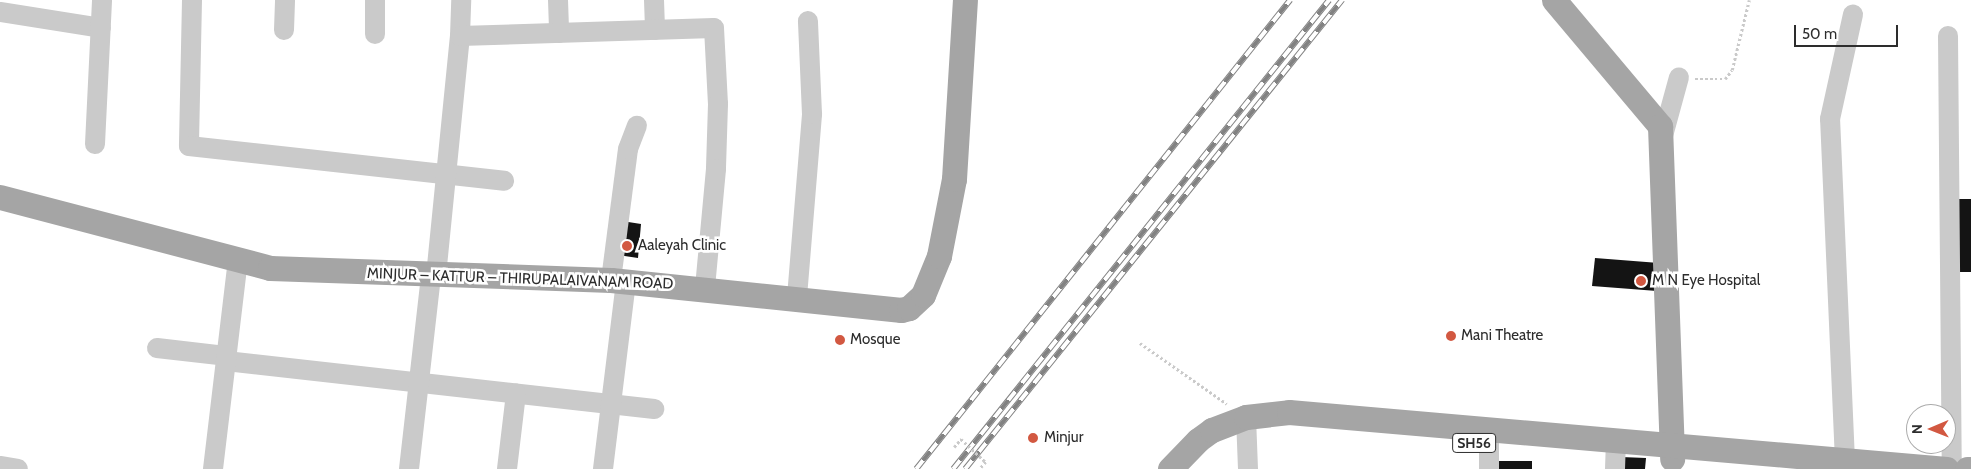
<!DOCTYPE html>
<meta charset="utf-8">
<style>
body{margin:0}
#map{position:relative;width:1971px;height:469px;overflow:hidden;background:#fff;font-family:Cabin,sans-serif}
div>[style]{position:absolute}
.building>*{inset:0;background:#141414}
.path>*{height:2.5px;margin-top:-1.25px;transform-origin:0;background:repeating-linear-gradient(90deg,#cacaca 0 2.5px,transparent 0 5px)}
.minor>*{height:20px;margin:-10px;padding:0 10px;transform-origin:10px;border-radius:10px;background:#cacaca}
.major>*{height:25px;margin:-12.5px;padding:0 12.5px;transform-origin:12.5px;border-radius:12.5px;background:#a5a5a5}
.rail>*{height:5.5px;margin-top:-2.75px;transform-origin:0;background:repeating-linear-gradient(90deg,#fff 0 11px,#828282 0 22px);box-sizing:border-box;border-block:1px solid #828282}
.path-bridge>*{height:2.5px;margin-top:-1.25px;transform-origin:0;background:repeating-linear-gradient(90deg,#cacaca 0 2.5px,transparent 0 5px)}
.dots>*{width:14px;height:14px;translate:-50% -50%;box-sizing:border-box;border:2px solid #fff;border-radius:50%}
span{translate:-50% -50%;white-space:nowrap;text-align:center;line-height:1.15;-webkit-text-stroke:5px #fff;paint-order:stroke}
.shield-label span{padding:1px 4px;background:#fff;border:1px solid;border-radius:4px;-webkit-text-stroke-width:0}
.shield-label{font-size:14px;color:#2d2d2d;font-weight:700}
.poi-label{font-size:15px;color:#2d2d2d}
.left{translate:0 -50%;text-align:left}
.street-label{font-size:15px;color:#2d2d2d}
.north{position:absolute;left:1906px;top:404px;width:50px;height:50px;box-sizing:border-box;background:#fff;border:1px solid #ababab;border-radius:50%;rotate:269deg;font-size:14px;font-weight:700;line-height:20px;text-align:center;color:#2d2d2d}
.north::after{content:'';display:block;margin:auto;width:18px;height:22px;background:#d25841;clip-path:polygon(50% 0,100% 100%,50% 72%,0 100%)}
.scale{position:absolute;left:1794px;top:25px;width:104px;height:22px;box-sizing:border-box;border:2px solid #2d2d2d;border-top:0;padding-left:6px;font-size:15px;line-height:18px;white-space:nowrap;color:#2d2d2d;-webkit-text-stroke:4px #fff;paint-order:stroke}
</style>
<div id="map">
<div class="building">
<i style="clip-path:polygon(1956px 199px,1971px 199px,1971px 272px,1956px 272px)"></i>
<i style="clip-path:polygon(622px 221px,641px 224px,638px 258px,618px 255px)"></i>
<i style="clip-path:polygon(1595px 258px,1659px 263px,1657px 291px,1592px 286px)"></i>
<i style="clip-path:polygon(1621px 457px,1646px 458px,1645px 469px,1620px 469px)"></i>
<i style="clip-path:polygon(1493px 461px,1532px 461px,1532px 469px,1493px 469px)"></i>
</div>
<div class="path">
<i style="left:1695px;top:79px;width:30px"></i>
<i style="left:1725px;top:79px;width:11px;rotate:-52deg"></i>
<i style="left:1732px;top:70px;width:72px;rotate:-76.3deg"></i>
<i style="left:1140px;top:343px;width:106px;rotate:35deg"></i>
</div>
<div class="minor">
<i style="left:192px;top:0;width:146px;rotate:91.2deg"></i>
<i style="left:189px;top:146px;width:317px;rotate:6.3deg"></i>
<i style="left:375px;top:0;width:34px;rotate:90deg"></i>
<i style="left:558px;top:0;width:33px;rotate:88deg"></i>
<i style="left:654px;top:0;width:30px;rotate:88deg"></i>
<i style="left:0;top:12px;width:102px;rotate:9deg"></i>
<i style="left:284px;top:30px;width:30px;rotate:-88deg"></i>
<i style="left:460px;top:36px;width:36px;rotate:-88deg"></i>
<i style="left:1948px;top:36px;width:433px;rotate:89.5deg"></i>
<i style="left:1661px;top:143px;width:68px;rotate:-74.7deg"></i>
<i style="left:95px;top:144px;width:144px;rotate:-87.2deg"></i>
<i style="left:436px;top:276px;width:241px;rotate:-84.3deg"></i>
<i style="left:460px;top:36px;width:254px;rotate:-1.8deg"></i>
<i style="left:714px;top:28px;width:76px;rotate:87deg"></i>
<i style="left:718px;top:104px;width:65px;rotate:91.8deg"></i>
<i style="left:716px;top:169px;width:120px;rotate:95.3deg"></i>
<i style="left:611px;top:280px;width:132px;rotate:-82.6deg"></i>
<i style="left:628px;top:149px;width:25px;rotate:-69deg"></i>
<i style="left:797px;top:297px;width:184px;rotate:-85.3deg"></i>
<i style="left:812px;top:114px;width:93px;rotate:-92.5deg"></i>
<i style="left:157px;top:348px;width:69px;rotate:6.6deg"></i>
<i style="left:226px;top:361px;width:431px;rotate:6.4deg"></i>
<i style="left:1246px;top:417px;width:52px;rotate:87.8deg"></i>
<i style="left:1489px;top:430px;width:39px;rotate:90deg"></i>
<i style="left:1845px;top:461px;width:342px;rotate:-92.5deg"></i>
<i style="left:1830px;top:119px;width:107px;rotate:-77.6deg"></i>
<i style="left:0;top:466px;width:18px;rotate:9deg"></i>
<i style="left:213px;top:469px;width:211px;rotate:-83.2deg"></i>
<i style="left:409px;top:469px;width:194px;rotate:-83.5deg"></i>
<i style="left:507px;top:469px;width:76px;rotate:-83.2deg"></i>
<i style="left:603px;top:469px;width:189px;rotate:-83deg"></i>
<i style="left:1615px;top:469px;width:28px;rotate:-88deg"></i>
</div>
<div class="major">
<i style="left:1554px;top:0;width:165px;rotate:49.9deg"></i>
<i style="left:1660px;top:126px;width:333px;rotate:87.9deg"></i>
<i style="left:0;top:197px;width:279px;rotate:14.7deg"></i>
<i style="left:270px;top:268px;width:341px;rotate:2deg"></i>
<i style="left:611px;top:280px;width:292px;rotate:5.9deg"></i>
<i style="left:901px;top:310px;width:8px;rotate:-14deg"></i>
<i style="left:909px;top:308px;width:19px;rotate:-43deg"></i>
<i style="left:923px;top:295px;width:42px;rotate:-67.7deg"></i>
<i style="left:939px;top:256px;width:78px;rotate:-79deg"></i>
<i style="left:954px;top:179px;width:179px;rotate:-86.5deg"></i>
<i style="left:1170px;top:469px;width:40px;rotate:-46deg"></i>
<i style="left:1198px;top:440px;width:17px;rotate:-36deg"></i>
<i style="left:1212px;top:430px;width:36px;rotate:-21deg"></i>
<i style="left:1246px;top:417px;width:43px;rotate:-6.6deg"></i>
<i style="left:1289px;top:412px;width:660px;rotate:4.95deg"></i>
<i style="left:1967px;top:469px;width:4px"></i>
</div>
<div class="rail">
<i style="left:916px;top:469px;width:600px;rotate:-51.43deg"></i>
<i style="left:953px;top:469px;width:601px;rotate:-51.28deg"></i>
<i style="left:965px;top:469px;width:602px;rotate:-51.21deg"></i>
</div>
<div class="path-bridge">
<i style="left:954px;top:447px;width:11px;rotate:-49deg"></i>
<i style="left:961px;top:439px;width:34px;rotate:43deg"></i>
<i style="left:986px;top:462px;width:9px;rotate:131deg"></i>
</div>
<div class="dots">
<i style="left:627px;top:246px;background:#d25841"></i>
<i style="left:1641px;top:281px;background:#d25841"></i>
<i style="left:1451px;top:336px;background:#d25841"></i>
<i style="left:840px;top:340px;background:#d25841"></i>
<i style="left:1033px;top:438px;background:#d25841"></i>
</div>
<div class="shield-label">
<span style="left:1474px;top:443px">SH56</span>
</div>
<div class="poi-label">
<span class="left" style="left:638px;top:246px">Aaleyah Clinic</span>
<span class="left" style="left:1652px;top:281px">M N Eye Hospital</span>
<span class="left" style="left:1461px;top:336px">Mani Theatre</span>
<span class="left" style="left:850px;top:340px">Mosque</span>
<span class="left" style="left:1044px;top:438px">Minjur</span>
</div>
<div class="street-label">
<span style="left:520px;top:279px;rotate:2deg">MINJUR – KATTUR – THIRUPALAIVANAM ROAD</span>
</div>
<div class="north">N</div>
<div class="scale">50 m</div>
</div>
